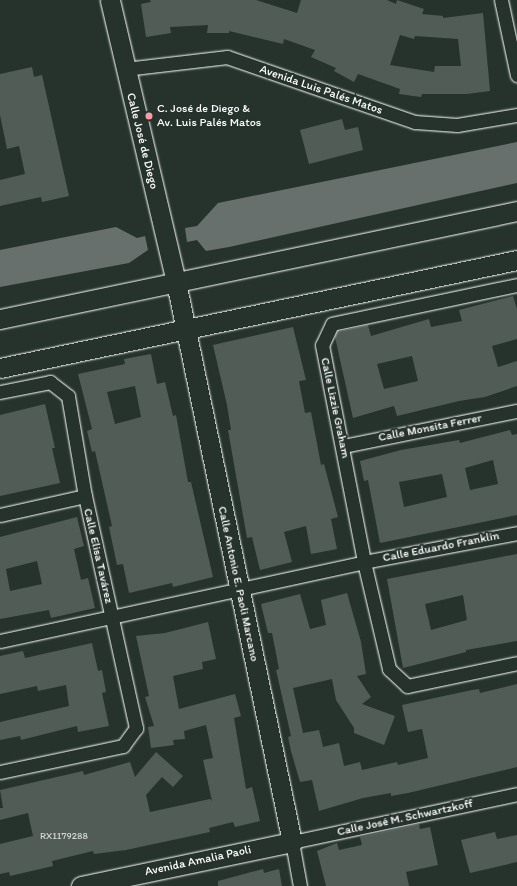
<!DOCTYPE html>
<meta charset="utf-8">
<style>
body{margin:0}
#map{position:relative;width:517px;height:886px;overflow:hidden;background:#26332d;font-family:Itim,sans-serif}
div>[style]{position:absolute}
.water>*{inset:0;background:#67706c}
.building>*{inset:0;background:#515c57}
.roads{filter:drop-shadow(0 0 1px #fff) drop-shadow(0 0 1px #fff)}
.street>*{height:13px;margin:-6.5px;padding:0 6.5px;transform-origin:6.5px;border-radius:6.5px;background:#26332d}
.secondary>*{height:19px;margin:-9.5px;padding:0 9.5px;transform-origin:9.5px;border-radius:9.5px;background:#26332d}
.dots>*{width:11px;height:11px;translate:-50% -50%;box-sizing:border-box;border:2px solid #26332d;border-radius:50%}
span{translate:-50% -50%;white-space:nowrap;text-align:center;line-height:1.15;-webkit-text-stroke:4px #26332d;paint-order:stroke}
.number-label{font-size:10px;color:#d4d6d5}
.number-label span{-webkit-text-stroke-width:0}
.street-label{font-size:12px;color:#fff}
.poi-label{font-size:12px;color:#fff}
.left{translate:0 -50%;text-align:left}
</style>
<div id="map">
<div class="water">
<i style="clip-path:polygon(517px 142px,517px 183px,229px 247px,206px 251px,197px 240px,187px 242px,185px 228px,197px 226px,218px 203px)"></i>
<i style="clip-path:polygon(116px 227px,137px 238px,145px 236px,148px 250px,129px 263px,0 287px,0 250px)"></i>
</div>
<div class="building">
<i style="clip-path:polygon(evenodd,150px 0,256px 0,297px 13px,301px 0,387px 0,396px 4px,397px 0,424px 9px,422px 14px,443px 16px,443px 18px,483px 13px,490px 91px,467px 94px,422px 94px,421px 97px,399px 94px,400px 89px,358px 74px,354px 82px,334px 71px,336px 68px,311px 57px,315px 50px,284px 39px,283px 44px,229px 31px,229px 33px,207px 33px,208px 25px,170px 27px,171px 33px,146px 37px,141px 4px,151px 2px,150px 0,400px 35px,414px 39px,415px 36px,458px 39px,461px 66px,435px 66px,434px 72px,390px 65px,400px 35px)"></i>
<i style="clip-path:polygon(32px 67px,34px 77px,42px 75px,69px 196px,42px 202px,41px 197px,0 206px,0 180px,25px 174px,19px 146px,7px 149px,0 115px,0 74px)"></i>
<i style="clip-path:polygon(342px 119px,345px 130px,358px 127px,363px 150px,309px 164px,300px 130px)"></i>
<i style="clip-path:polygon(evenodd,513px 296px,517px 309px,517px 339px,492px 346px,498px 367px,517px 361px,517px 386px,485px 397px,459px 401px,397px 416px,394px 406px,353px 418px,335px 337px,337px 332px,368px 325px,371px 336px,429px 319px,431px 327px,462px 321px,459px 310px,513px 296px,412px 356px,418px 381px,384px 389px,377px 364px,412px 356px)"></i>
<i style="clip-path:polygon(293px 327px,306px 380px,299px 381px,305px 413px,311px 412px,321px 465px,324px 464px,338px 517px,331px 519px,337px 549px,311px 554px,306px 526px,284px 532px,292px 562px,260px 570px,252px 537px,247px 538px,228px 430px,231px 430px,227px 405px,213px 345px)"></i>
<i style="clip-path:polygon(evenodd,151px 354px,157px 384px,165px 382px,173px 416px,176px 415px,188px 482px,191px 482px,213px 577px,173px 587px,172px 583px,129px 593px,123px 564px,117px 565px,109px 527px,112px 526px,95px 451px,92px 452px,87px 431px,92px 429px,78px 374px,125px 364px,124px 359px,151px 354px,135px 386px,141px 417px,115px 424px,107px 392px,135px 386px)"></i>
<i style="clip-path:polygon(45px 404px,55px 448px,52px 448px,60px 483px,0 496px,0 415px)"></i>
<i style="clip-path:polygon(evenodd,510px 430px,512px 435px,517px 434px,517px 515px,380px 543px,368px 480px,364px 481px,360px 461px,401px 450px,459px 440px,460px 443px,510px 430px,493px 460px,498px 484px,470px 490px,465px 468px,493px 460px,510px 430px,442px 474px,447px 497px,404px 507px,399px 482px,442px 474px)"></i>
<i style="clip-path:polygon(evenodd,77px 517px,84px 546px,74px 549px,81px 580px,88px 578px,95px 608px,51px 618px,49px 610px,0 619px,0 537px,77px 517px,37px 561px,42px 584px,10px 591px,6px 569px,37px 561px)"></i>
<i style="clip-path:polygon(evenodd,517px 554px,517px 641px,466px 650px,466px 652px,403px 668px,387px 579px,517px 554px,463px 595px,467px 620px,431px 630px,425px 604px,463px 595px)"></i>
<i style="clip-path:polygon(347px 593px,361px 642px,366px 674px,357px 676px,371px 697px,362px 704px,395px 716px,384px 745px,354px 733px,354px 728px,336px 700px,332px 679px,293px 688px,303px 733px,319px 730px,323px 747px,339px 743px,344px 766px,360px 762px,362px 770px,397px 762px,398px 765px,428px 758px,422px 729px,408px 732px,402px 705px,472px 690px,479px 689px,480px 693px,517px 684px,517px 767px,408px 793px,391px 796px,391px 793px,363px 798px,319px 811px,312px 780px,300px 782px,291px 751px,288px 737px,291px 736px,276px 670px,279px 669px,272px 633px,268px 633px,261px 604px,300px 594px,310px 629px,326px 625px,321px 600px)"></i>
<i style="clip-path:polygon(208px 622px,216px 659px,202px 662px,203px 669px,173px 676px,179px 709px,235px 694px,241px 716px,234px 718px,246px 789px,252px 787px,260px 821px,235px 827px,233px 822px,209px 828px,210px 832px,126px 850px,94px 854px,93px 851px,52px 861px,53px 866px,10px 876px,9px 872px,0 874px,0 844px,33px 836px,28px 813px,0 820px,0 808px,3px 808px,0 790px,83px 771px,84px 775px,130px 762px,135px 777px,156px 752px,183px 776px,173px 787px,162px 777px,146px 795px,150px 812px,210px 799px,212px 801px,203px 760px,213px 758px,206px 725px,184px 731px,185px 739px,173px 740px,174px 745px,151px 748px,148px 727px,154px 726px,145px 697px,149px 696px,136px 636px,165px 633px)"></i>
<i style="clip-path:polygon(92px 643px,98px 671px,102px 670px,106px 692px,102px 693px,109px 726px,78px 732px,77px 726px,21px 740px,20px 736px,0 740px,0 722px,69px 706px,66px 685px,38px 691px,37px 686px,0 694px,0 656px,23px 651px,25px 658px)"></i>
<i style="clip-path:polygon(419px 824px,420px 829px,430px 827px,438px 865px,406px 872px,409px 886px,326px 886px,317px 851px,337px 843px,339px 850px,362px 845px,360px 837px)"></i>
<i style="clip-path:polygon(495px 832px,497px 839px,517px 835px,517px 862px,470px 873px,461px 840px)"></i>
<i style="clip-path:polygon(263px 869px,264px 873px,279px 869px,282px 886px,218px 886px,218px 881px)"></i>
</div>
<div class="roads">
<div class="street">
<i style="left:501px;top:0;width:77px;rotate:78deg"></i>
<i style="left:125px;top:69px;width:103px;rotate:-6.7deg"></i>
<i style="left:227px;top:57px;width:199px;rotate:19.1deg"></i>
<i style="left:415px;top:122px;width:42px;rotate:4.1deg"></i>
<i style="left:457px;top:125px;width:61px;rotate:-9.5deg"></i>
<i style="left:517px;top:285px;width:189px;rotate:168.1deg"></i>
<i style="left:332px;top:324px;width:23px;rotate:115deg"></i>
<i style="left:322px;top:345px;width:221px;rotate:79deg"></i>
<i style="left:364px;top:562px;width:110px;rotate:76.8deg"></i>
<i style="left:389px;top:669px;width:25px;rotate:43deg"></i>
<i style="left:407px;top:686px;width:112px;rotate:-11.8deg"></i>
<i style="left:0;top:392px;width:51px;rotate:-11.3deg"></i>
<i style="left:50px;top:382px;width:23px;rotate:38deg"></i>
<i style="left:68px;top:396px;width:101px;rotate:80.4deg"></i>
<i style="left:85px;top:496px;width:238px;rotate:77.6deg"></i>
<i style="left:136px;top:728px;width:22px;rotate:126deg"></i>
<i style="left:123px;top:746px;width:126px;rotate:168.1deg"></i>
<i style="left:343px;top:446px;width:177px;rotate:-11.4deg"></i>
<i style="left:0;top:515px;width:87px;rotate:-12.6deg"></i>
<i style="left:0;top:641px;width:372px;rotate:-12.2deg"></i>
<i style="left:364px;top:562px;width:156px;rotate:-10.7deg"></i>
<i style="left:300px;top:886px;width:45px;rotate:-100.3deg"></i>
<i style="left:292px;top:842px;width:230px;rotate:-12deg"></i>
</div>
<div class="secondary">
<i style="left:0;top:319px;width:528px;rotate:-11.8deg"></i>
<i style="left:0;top:368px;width:528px;rotate:-11.8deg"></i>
<i style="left:81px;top:886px;width:216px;rotate:-11.8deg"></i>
<i style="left:292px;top:842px;width:572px;rotate:-101.7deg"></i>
<i style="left:176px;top:282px;width:290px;rotate:-103.2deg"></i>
</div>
</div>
<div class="dots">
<i style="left:149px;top:116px;background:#ff9aa2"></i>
</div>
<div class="number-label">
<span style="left:64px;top:836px">RX1179288</span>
</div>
<div class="street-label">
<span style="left:321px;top:90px;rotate:19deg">Avenida Luis Palés Matos</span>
<span style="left:142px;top:141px;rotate:76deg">Calle José de Diego</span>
<span style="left:335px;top:408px;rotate:78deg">Calle Lizzie Graham</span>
<span style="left:430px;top:428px;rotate:-11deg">Calle Monsita Ferrer</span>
<span style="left:441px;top:547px;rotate:-11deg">Calle Eduardo Franklin</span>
<span style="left:98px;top:556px;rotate:77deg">Calle Elisa Tavárez</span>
<span style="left:238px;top:584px;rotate:78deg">Calle Antonio E. Paoli Marcano</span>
<span style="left:405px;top:818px;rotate:-12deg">Calle José M. Schwartzkoff</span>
<span style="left:198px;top:861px;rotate:-12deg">Avenida Amalia Paoli</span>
</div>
<div class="poi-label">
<span class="left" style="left:157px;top:116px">C. José de Diego &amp;<br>Av. Luis Palés Matos</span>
</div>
</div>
